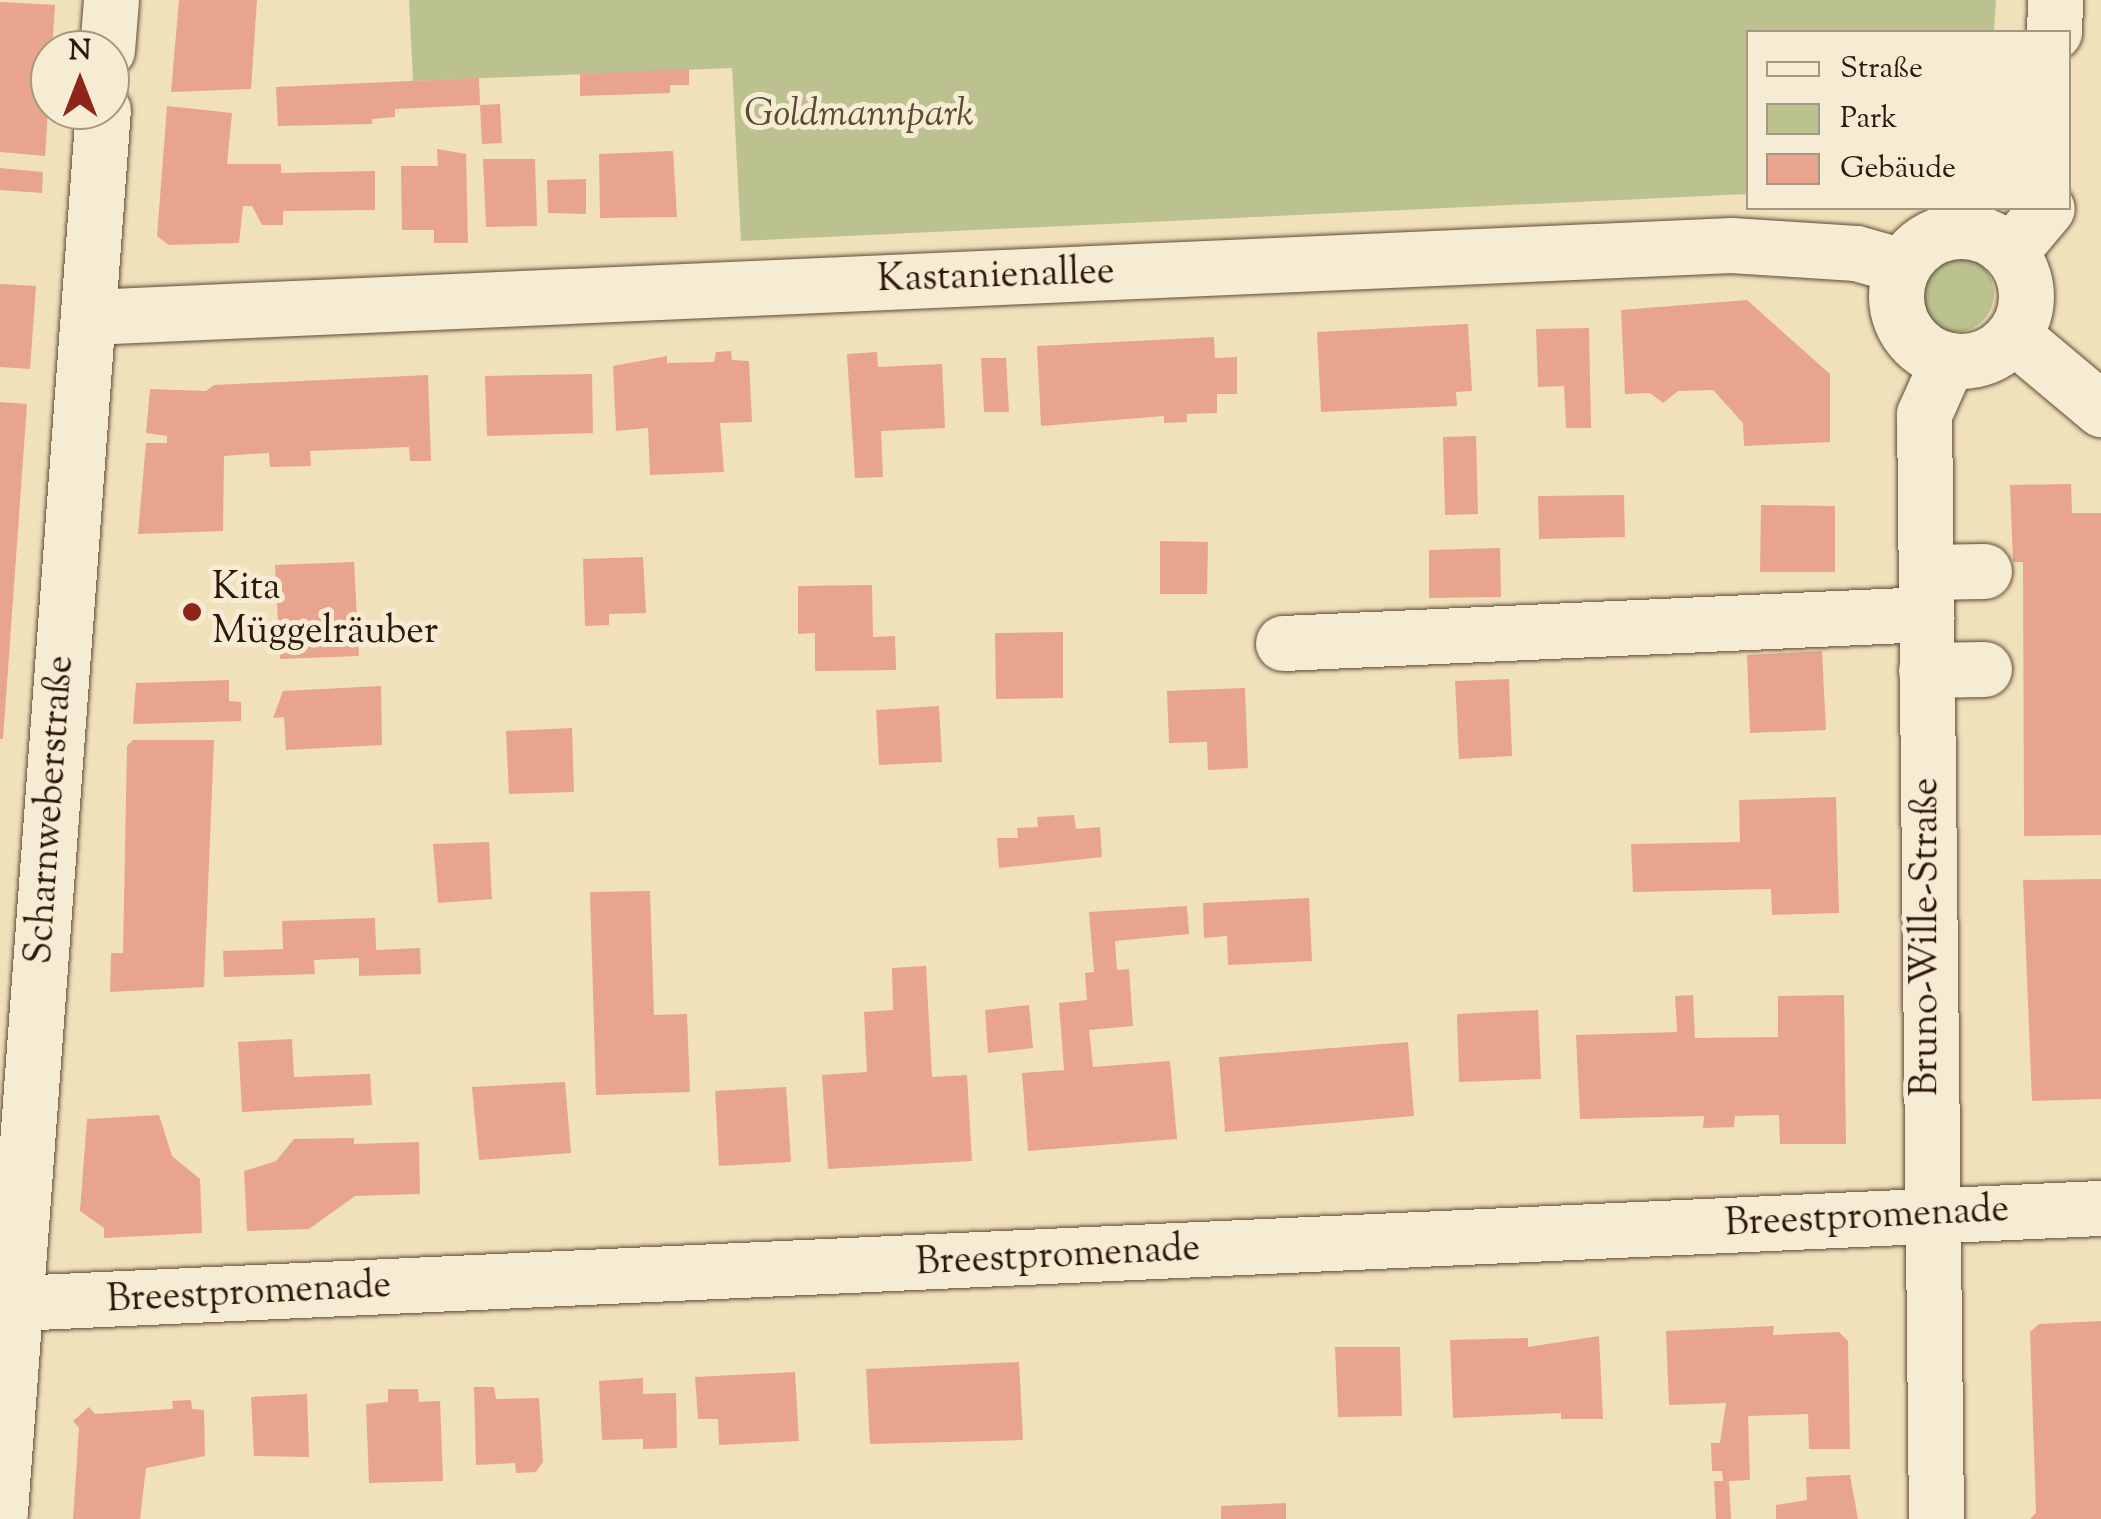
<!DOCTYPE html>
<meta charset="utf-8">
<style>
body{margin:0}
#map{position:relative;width:2101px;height:1519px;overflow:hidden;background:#f1e1bb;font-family:"Sorts Mill Goudy",serif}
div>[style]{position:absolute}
.green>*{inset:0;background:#bcc28f}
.round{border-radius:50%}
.building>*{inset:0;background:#e8a48c}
.roads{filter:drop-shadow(0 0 2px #5f4a36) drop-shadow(0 0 2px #5f4a36)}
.minor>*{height:55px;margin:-27.5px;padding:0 27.5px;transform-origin:27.5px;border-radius:27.5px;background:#f6ecd3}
.minor>.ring{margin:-27.5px;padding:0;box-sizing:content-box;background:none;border:55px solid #f6ecd3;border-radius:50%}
.dots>*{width:28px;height:28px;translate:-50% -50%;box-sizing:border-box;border:5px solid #f6ecd3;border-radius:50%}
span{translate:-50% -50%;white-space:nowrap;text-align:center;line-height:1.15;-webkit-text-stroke:10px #f6ecd3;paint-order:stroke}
.park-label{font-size:38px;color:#594b32;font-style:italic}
.street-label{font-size:38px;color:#2e180a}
.poi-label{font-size:38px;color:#2e180a}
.left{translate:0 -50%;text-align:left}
.legend{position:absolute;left:1746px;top:30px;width:325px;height:180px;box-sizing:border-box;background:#f6ecd3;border:2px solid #a69783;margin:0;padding:12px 18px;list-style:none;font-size:30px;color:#2e180a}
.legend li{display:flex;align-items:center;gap:20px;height:50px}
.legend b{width:50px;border:2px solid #a69783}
.north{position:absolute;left:30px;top:30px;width:100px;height:100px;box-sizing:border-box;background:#f6ecd3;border:2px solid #a69783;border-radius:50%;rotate:0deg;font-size:28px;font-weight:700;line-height:40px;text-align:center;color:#2e180a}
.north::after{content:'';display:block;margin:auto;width:35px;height:45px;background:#8f2418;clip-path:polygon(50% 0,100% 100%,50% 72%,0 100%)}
</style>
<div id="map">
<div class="green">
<i style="clip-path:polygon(409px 0,1996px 0,1994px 32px,1748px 32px,1748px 194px,741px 241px,732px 68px,413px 81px)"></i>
<i class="round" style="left:1918px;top:256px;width:76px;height:76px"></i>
</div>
<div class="building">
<i style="clip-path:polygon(179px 0,257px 0,251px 89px,171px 92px)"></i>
<i style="clip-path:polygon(0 2px,55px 5px,45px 156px,0 152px)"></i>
<i style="clip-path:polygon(689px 69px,689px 85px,670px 85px,670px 93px,580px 96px,580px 74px)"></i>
<i style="clip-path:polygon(479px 78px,480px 105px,395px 109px,395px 117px,372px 119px,372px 124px,278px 126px,276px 87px)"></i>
<i style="clip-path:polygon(500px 104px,502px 143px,482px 144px,480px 105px)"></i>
<i style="clip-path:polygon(167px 106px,232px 113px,227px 164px,281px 164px,281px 173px,375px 171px,375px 210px,283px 211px,283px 225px,262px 225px,252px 206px,243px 206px,239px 243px,169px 245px,157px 236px)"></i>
<i style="clip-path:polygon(437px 149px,466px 154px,468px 243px,434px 243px,434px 230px,402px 230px,401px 166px,438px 166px)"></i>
<i style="clip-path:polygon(673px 151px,677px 217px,600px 218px,599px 154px)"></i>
<i style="clip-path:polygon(483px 159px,535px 159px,537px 226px,486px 227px)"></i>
<i style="clip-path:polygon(0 168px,43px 172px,42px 193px,0 190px)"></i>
<i style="clip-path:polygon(586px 179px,586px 214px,548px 213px,547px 180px)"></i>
<i style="clip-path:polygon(0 284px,36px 286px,30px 369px,0 367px)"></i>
<i style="clip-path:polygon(1747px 300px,1830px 374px,1830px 442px,1744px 446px,1743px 423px,1713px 390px,1678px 391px,1663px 403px,1650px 393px,1625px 394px,1621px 310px)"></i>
<i style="clip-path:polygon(1468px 324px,1472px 391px,1456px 392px,1457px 406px,1321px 412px,1317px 332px)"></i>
<i style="clip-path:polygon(1589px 328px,1591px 428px,1566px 428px,1564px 386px,1538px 387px,1536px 329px)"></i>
<i style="clip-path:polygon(1214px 337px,1215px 358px,1237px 357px,1237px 394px,1217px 394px,1217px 413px,1187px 414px,1187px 422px,1164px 423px,1164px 416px,1041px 426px,1037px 346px)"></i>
<i style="clip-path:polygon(731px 351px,732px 360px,749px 361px,752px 422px,720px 423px,724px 472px,650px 475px,648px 428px,616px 431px,613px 366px,667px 356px,667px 363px,714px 362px,716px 352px)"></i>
<i style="clip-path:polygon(877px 352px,878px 367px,942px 364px,945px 428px,881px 431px,883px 477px,855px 478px,847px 354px)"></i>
<i style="clip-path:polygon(981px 358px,1006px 358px,1009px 412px,984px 412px)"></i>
<i style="clip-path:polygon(592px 374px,593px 433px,487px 436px,485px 376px)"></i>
<i style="clip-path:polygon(428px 375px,431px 461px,410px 461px,409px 447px,310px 451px,311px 466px,270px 467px,269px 453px,224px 456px,223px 531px,138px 534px,146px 443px,167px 443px,167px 436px,146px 433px,150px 389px,206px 391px,214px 385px)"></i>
<i style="clip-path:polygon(0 402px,27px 404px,3px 739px,0 739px)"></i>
<i style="clip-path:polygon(1476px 436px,1478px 514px,1445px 515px,1443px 437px)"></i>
<i style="clip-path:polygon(2071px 484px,2072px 513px,2101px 513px,2101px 835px,2024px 836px,2023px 562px,2013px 562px,2010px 485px)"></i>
<i style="clip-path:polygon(1624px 495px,1625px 537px,1539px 539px,1538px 496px)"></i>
<i style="clip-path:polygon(1761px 505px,1835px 506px,1835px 572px,1760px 572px)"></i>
<i style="clip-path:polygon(1160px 541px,1208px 542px,1207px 594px,1160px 594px)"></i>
<i style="clip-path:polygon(1500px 548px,1501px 597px,1429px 598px,1429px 550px)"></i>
<i style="clip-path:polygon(643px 557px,646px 613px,609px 614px,609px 625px,585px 626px,583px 559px)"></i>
<i style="clip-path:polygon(354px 562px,359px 656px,280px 659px,275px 565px)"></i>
<i style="clip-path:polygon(872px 585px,873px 637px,895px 636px,896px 670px,815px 671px,815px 633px,798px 634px,798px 586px)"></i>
<i style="clip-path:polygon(1063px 632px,1063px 698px,996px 699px,995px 633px)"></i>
<i style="clip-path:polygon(1822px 651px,1826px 730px,1750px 733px,1747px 655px)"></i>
<i style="clip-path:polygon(1509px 679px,1512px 756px,1459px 759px,1455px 681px)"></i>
<i style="clip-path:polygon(229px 680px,229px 701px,241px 702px,241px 721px,133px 724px,136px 683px)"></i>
<i style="clip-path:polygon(381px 686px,382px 745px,286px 750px,284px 717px,273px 718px,283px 691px)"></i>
<i style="clip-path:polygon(1245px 688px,1248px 768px,1208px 770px,1207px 742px,1169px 743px,1167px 691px)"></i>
<i style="clip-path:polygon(939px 706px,942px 762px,879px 765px,876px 710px)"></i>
<i style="clip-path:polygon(572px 728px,574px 792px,509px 794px,506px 731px)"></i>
<i style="clip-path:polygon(133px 740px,214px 740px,204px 987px,110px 992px,111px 953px,123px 953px,127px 746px)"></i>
<i style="clip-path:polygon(1836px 797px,1839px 913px,1772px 915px,1771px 889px,1633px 892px,1631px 844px,1740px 842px,1739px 800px)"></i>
<i style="clip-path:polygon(1074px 815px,1076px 829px,1100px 827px,1102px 857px,999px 868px,997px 838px,1018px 838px,1017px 828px,1038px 827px,1037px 817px)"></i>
<i style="clip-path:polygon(489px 842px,492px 899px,438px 903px,433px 844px)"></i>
<i style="clip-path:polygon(2101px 879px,2101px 1099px,2032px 1101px,2023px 880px)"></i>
<i style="clip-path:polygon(650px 891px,654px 1015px,687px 1014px,690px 1092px,596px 1095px,590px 892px)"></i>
<i style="clip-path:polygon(1309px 898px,1312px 961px,1228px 965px,1227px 936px,1204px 938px,1203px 903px)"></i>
<i style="clip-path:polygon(1187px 906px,1189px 934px,1115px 941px,1117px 970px,1129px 969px,1133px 1026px,1089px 1030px,1093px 1067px,1170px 1061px,1177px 1139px,1028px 1151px,1022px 1073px,1064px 1070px,1059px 1003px,1087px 1000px,1085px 973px,1094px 972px,1089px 912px)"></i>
<i style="clip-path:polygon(375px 918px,376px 950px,420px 948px,421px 974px,359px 976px,359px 958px,314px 960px,315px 974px,224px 977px,223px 951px,283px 949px,282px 921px)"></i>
<i style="clip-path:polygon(926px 966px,932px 1077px,967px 1075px,972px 1161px,828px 1169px,822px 1075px,867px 1072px,864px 1012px,893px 1010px,892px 968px)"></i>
<i style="clip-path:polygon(1693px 995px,1695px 1038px,1778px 1037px,1778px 996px,1844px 995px,1846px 1144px,1780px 1144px,1779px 1115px,1735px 1116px,1734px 1127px,1703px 1128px,1704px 1116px,1580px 1119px,1576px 1035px,1677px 1032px,1675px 996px)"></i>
<i style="clip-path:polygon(1029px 1005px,1033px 1048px,988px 1053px,985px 1010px)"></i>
<i style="clip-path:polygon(1538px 1010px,1541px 1079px,1459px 1082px,1457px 1014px)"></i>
<i style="clip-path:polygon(292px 1039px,294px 1077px,370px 1074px,372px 1105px,242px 1112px,238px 1042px)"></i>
<i style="clip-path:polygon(1408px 1042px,1414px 1116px,1225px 1132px,1219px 1057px)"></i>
<i style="clip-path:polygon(565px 1082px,571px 1153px,479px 1160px,472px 1087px)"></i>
<i style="clip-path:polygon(786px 1087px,791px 1162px,719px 1166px,715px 1091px)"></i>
<i style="clip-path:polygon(159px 1115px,172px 1156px,200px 1179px,202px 1233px,104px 1238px,104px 1228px,80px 1211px,87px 1119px)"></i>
<i style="clip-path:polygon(354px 1138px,354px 1144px,419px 1142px,420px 1194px,355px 1196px,309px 1229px,247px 1231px,244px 1171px,276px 1161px,294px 1139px)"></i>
<i style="clip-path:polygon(2101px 1321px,2101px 1519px,2030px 1519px,2036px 1513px,2030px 1332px,2039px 1324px)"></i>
<i style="clip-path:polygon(1774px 1326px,1773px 1335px,1839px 1332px,1848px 1341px,1850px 1449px,1809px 1449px,1808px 1414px,1748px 1416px,1750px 1480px,1729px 1481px,1731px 1519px,1716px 1519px,1714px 1481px,1723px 1481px,1722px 1471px,1712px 1471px,1711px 1443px,1720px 1443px,1726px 1403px,1669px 1405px,1666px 1331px)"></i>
<i style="clip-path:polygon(1599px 1336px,1603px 1419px,1561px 1419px,1561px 1413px,1453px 1418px,1450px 1340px,1528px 1338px,1528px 1347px)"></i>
<i style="clip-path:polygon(1335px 1347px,1400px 1347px,1402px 1416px,1338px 1417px)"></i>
<i style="clip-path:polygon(1019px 1362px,1023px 1440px,870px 1444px,866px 1369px)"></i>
<i style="clip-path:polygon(795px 1372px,799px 1441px,719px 1445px,718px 1419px,698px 1419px,695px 1377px)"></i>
<i style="clip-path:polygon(643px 1378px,643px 1394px,676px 1393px,677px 1448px,643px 1449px,643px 1439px,602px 1440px,599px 1381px)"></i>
<i style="clip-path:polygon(474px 1387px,494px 1387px,496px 1399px,539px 1398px,543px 1462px,536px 1472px,516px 1473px,515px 1463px,476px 1465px)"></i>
<i style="clip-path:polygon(388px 1389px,418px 1389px,419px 1402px,440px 1401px,443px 1481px,369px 1483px,366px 1404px,388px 1402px)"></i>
<i style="clip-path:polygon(307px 1394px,309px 1457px,254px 1456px,251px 1397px)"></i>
<i style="clip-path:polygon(191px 1400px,192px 1409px,204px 1410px,205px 1456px,146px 1468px,140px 1519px,73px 1519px,79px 1428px,73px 1421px,89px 1407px,95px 1414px,173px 1409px,172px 1401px)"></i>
<i style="clip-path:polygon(1850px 1475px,1858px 1519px,1776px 1519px,1776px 1505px,1807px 1500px,1806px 1477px)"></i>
<i style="clip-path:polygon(1286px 1503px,1286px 1519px,1221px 1519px,1221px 1506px)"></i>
</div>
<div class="roads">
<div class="minor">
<i style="left:2054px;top:32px;width:32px;rotate:-88deg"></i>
<i style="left:107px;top:50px;width:50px;rotate:-85.4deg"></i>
<i class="ring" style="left:1896px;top:231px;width:75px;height:75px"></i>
<i style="left:2010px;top:252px;width:57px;rotate:-49.9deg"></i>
<i style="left:89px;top:317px;width:1644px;rotate:-2.51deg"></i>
<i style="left:1731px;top:245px;width:125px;rotate:3.7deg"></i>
<i style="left:1856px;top:253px;width:48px;rotate:15.8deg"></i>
<i style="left:2014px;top:336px;width:114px;rotate:40deg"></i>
<i style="left:1926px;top:572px;width:58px;rotate:-1deg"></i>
<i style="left:1283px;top:643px;width:644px;rotate:-2.58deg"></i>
<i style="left:1926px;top:670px;width:58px;rotate:-1deg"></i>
<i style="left:15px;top:1303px;width:2088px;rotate:-2.61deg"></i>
<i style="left:0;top:1511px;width:1405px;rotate:-85.8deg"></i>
<i style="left:1936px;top:1519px;width:1105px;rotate:-90.62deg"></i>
<i style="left:1924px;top:414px;width:59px;rotate:-66deg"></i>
</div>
</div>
<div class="dots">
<i style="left:192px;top:612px;background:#8f2418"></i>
</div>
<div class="park-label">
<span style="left:859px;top:117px">Goldmannpark</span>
</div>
<div class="street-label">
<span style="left:996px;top:278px;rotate:-2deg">Kastanienallee</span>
<span style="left:52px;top:810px;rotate:-86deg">Scharnweberstraße</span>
<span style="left:1928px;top:937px;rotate:-90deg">Bruno-Wille-Straße</span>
<span style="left:1867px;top:1219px;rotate:-3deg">Breestpromenade</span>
<span style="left:1058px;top:1258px;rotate:-3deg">Breestpromenade</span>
<span style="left:249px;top:1295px;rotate:-3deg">Breestpromenade</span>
</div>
<div class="poi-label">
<span class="left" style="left:212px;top:612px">Kita<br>Müggelräuber</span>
</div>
<ul class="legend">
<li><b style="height:12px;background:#f6ecd3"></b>Straße</li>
<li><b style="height:28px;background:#bcc28f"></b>Park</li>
<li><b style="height:28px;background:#e8a48c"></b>Gebäude</li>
</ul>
<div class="north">N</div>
</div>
